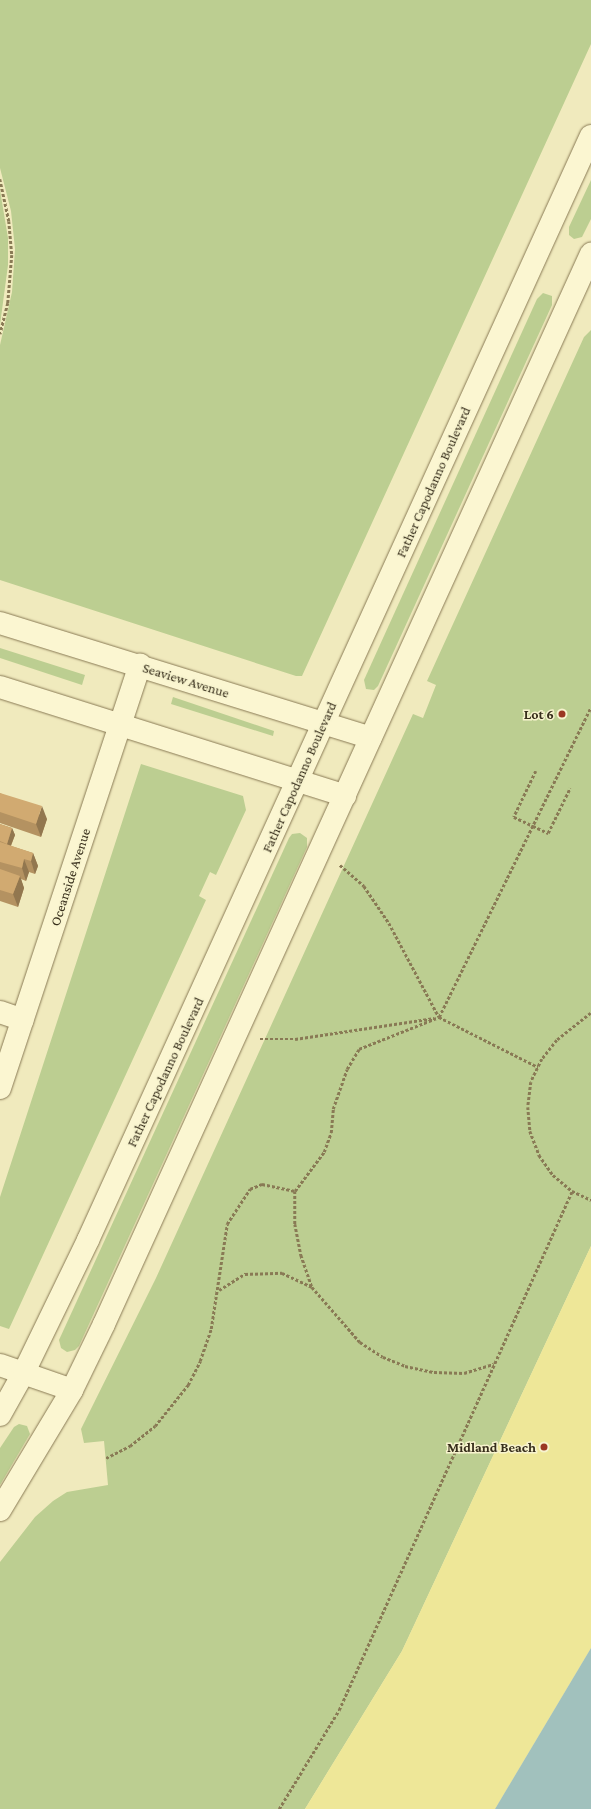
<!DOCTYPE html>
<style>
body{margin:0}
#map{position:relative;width:591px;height:1809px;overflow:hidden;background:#f0eabd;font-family:"Crimson Pro",serif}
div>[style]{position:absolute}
.green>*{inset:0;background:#bcce91}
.sand>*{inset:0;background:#eee798}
.water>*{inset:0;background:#a1c1bd}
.path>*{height:2.5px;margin-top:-1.25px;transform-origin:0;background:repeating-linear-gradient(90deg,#897a55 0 3px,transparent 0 5px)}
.roads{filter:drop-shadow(0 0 1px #897a55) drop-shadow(0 0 1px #897a55)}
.street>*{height:22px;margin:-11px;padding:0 11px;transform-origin:11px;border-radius:11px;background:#fbf6d1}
.secondary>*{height:22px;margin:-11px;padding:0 11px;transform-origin:11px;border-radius:11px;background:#fbf6d1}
.wall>*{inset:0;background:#b49261}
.shaded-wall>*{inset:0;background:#92774f}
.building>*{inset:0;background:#d1aa71}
.dots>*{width:11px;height:11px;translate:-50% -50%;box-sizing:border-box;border:2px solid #f7f3cd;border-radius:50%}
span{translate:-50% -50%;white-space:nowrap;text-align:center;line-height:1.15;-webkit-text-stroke:3px #f7f3cd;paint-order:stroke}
.street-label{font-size:14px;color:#372e1b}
.poi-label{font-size:14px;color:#372e1b;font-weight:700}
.right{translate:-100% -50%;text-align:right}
</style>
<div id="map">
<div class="green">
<i style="clip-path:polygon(0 0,591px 0,591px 44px,302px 676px,296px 676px,0 580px,0 345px,12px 292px,15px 249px,11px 211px,0 168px)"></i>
<i style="clip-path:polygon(591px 180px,591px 219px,582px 237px,574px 239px,569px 235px,569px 227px)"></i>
<i style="clip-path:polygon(0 190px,8px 238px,8px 265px,0 325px)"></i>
<i style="clip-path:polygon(543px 293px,552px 296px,552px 305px,378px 686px,374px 690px,366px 689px,364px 680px,537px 299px)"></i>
<i style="clip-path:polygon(591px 330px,591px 1246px,402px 1651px,305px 1809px,0 1809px,0 1562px,35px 1517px,53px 1501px,67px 1492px,108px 1485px,104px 1441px,84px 1443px,81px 1429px,156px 1278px,413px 714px,423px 718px,436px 685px,427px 681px,584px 337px)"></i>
<i style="clip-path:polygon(0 648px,85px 675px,82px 685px,0 658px)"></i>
<i style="clip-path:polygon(173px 697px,274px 731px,273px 736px,171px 704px)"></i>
<i style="clip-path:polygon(141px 764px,243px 796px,246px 810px,216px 875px,210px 872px,199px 896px,206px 900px,9px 1329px,0 1326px,0 1197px)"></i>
<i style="clip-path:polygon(300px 833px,307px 838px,307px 847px,79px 1346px,75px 1350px,67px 1352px,61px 1348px,59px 1340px,289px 838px,292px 834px)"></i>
<i style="clip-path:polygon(19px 1424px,27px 1426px,30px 1434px,0 1485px,0 1448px,14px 1427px)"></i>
</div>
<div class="sand">
<i style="clip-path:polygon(591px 1246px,591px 1648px,495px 1809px,305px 1809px,402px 1651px)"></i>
</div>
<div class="water">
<i style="clip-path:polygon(591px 1648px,591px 1809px,495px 1809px)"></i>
</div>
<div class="path">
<i style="left:0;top:179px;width:43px;rotate:77.9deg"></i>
<i style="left:9px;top:221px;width:34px;rotate:85deg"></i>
<i style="left:12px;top:255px;width:48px;rotate:94.8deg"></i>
<i style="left:8px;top:303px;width:32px;rotate:104deg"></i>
<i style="left:536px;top:771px;width:51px;rotate:115.6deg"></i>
<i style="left:514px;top:817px;width:21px;rotate:25deg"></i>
<i style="left:533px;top:826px;width:17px;rotate:25deg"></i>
<i style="left:548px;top:833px;width:50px;rotate:-63.9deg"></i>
<i style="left:340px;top:865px;width:32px;rotate:41deg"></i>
<i style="left:364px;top:886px;width:45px;rotate:56deg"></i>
<i style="left:389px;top:923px;width:106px;rotate:62deg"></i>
<i style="left:439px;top:1017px;width:111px;rotate:26.8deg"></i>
<i style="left:591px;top:1013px;width:43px;rotate:141.5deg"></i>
<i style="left:557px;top:1040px;width:24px;rotate:128deg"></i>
<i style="left:542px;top:1059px;width:25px;rotate:116deg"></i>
<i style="left:531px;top:1082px;width:25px;rotate:97deg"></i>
<i style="left:528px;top:1107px;width:24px;rotate:85deg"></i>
<i style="left:530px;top:1131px;width:26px;rotate:69deg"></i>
<i style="left:539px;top:1155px;width:24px;rotate:55deg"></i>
<i style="left:553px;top:1175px;width:25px;rotate:40deg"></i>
<i style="left:572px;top:1191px;width:21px;rotate:25deg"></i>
<i style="left:260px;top:1039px;width:35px"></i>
<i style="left:295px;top:1039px;width:141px;rotate:-8.6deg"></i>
<i style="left:295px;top:1191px;width:33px;rotate:90deg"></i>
<i style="left:295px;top:1224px;width:32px;rotate:79deg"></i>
<i style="left:301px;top:1255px;width:34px;rotate:71deg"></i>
<i style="left:219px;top:1290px;width:31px;rotate:-32deg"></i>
<i style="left:245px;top:1274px;width:37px;rotate:-2deg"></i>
<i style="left:282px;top:1273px;width:33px;rotate:25deg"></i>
<i style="left:312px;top:1287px;width:73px;rotate:48.9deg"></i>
<i style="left:360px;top:1342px;width:27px;rotate:33deg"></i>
<i style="left:383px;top:1357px;width:24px;rotate:22deg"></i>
<i style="left:405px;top:1366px;width:30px;rotate:12deg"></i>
<i style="left:434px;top:1372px;width:30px;rotate:2deg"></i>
<i style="left:464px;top:1373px;width:31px;rotate:-17deg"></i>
<i style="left:106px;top:1458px;width:27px;rotate:-27deg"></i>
<i style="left:130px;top:1446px;width:32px;rotate:-39deg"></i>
<i style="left:155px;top:1426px;width:53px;rotate:-51.2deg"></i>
<i style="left:188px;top:1385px;width:27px;rotate:-63deg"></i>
<i style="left:200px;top:1361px;width:34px;rotate:-71deg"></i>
<i style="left:211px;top:1329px;width:106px;rotate:-81.3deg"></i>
<i style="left:227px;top:1224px;width:42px;rotate:-56.7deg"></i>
<i style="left:250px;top:1189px;width:13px;rotate:-23deg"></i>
<i style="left:262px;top:1184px;width:34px;rotate:12deg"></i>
<i style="left:295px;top:1191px;width:49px;rotate:-53.4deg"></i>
<i style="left:324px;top:1152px;width:20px;rotate:-70deg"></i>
<i style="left:331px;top:1133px;width:24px;rotate:-85deg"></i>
<i style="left:333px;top:1109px;width:42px;rotate:-70.7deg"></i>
<i style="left:347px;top:1069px;width:23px;rotate:-59deg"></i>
<i style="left:359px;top:1049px;width:86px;rotate:-21.8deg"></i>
<i style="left:439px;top:1017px;width:345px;rotate:-63.9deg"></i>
<i style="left:279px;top:1809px;width:116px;rotate:-58.8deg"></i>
<i style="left:339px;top:1710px;width:569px;rotate:-65.82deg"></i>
</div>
<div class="roads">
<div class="street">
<i style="left:0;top:1012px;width:24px;rotate:19deg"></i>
<i style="left:0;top:1088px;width:446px;rotate:-71.7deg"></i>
<i style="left:0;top:1365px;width:76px;rotate:19.1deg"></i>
</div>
<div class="secondary">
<i style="left:0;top:623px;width:388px;rotate:17.2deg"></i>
<i style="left:0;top:687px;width:362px;rotate:17.5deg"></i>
<i style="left:0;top:1415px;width:49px;rotate:-60.8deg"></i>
<i style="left:24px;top:1372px;width:147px;rotate:-64.1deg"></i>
<i style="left:88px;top:1240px;width:1213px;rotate:-65.51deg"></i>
<i style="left:0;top:1510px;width:140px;rotate:-59deg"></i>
<i style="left:72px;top:1390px;width:73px;rotate:-64.1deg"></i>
<i style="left:104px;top:1324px;width:1176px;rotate:-65.53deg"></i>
</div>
</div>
<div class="wall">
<i style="clip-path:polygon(0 793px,47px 819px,41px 837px,0 823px)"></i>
<i style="clip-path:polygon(0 824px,12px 828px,15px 835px,11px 846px,33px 853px,38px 866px,35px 874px,29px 872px,26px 881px,21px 879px,24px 888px,18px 907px,0 901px)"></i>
</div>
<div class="shaded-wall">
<i style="clip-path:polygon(42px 806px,47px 819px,41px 837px,36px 824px)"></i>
<i style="clip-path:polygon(12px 828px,15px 835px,9px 850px,7px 844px)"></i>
<i style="clip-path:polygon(33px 853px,38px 866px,35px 874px,31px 861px)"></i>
<i style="clip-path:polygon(24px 859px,29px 872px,26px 881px,22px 868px)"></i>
<i style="clip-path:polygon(20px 876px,24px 888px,18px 907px,13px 894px)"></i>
</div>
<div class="building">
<i style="clip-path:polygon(0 793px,42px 806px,36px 824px,0 812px)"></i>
<i style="clip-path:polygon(0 824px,12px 828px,7px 844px,0 841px)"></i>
<i style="clip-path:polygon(0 842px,33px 853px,31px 861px,24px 859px,22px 868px,0 862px)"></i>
<i style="clip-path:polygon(0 869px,20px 876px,13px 894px,0 890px)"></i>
</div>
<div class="dots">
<i style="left:562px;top:714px;background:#9b3722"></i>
<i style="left:544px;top:1447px;background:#9b3722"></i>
</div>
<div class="street-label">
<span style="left:433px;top:482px;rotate:-66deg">Father Capodanno Boulevard</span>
<span style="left:186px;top:680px;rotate:17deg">Seaview Avenue</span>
<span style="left:299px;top:777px;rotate:-66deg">Father Capodanno Boulevard</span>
<span style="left:70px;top:877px;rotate:-72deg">Oceanside Avenue</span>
<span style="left:165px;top:1072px;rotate:-65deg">Father Capodanno Boulevard</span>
</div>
<div class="poi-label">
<span class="right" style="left:554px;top:714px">Lot 6</span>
<span class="right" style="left:536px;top:1447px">Midland Beach</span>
</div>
</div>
